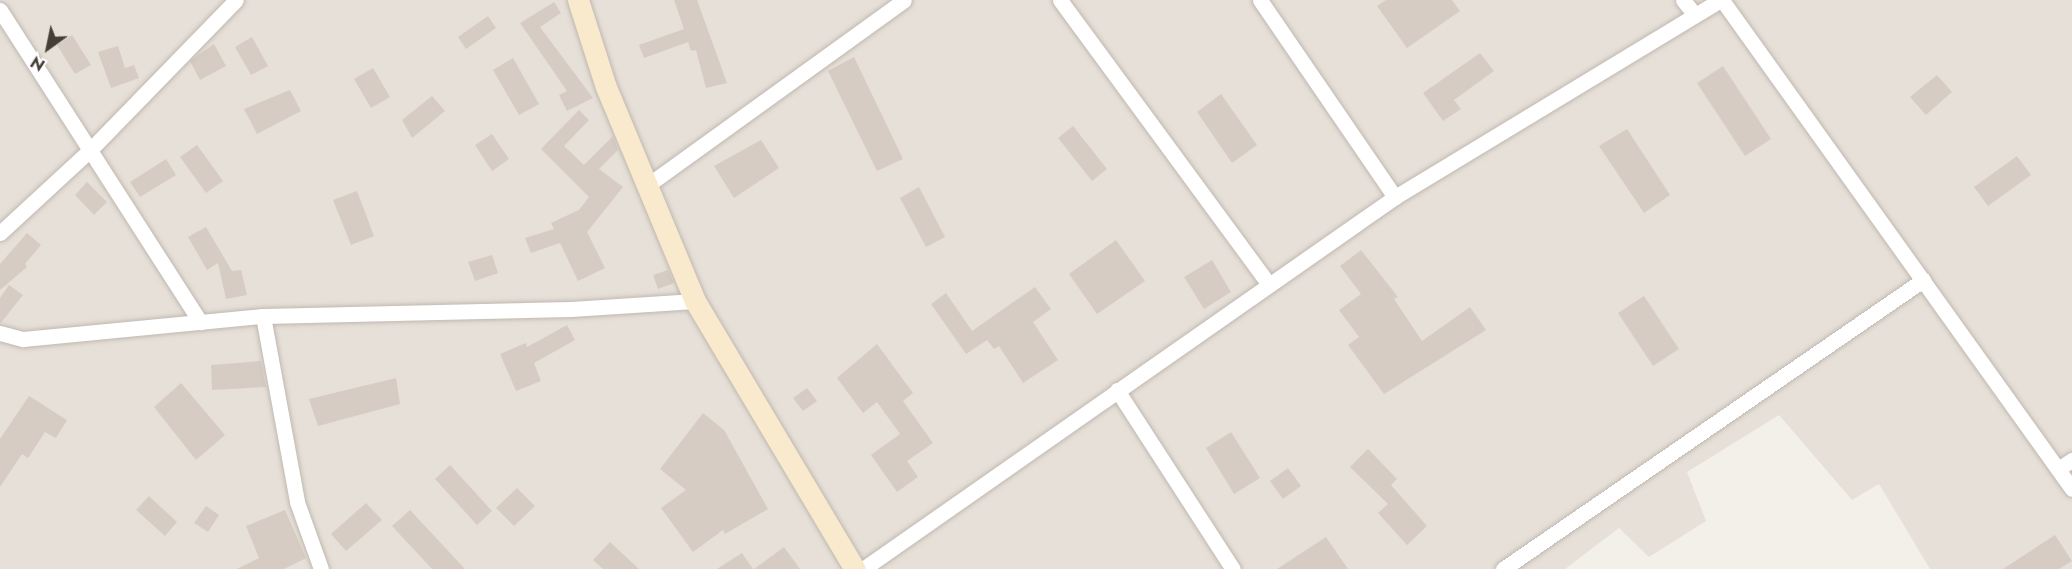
<!DOCTYPE html>
<style>
body{margin:0}
#map{position:relative;width:2072px;height:569px;overflow:hidden;background:#f3efe9;font-family:Jost,sans-serif}
div>[style]{position:absolute}
.residential>*{inset:0;background:#e6e0d8}
.building>*{inset:0;background:#d6ccc3}
.roads{filter:drop-shadow(0 0 2px #c0b8b0) drop-shadow(0 0 2px #c0b8b0)}
.minor>*{height:15px;margin:-7.5px;padding:0 7.5px;transform-origin:7.5px;border-radius:7.5px;background:#fff}
.secondary>*{height:21px;margin:-10.5px;padding:0 10.5px;transform-origin:10.5px;border-radius:10.5px;background:#f9e9cd}
span{translate:-50% -50%;white-space:nowrap;text-align:center;line-height:1.15;-webkit-text-stroke:5px #fff;paint-order:stroke}
.north{position:absolute;left:18px;top:18px;width:60px;height:60px;-webkit-text-stroke:4px #fff;paint-order:stroke;rotate:213deg;font-size:16px;font-weight:700;line-height:24px;text-align:center;color:#463f38}
.north::after{content:'';display:block;margin:auto;width:21px;height:27px;background:#463f38;clip-path:polygon(50% 0,100% 100%,50% 72%,0 100%)}
</style>
<div id="map">
<div class="residential">
<i style="clip-path:polygon(0 0,2072px 0,2072px 569px,1930px 569px,1879px 484px,1852px 500px,1779px 415px,1687px 472px,1706px 521px,1649px 557px,1619px 528px,1565px 569px,0 569px)"></i>
</div>
<div class="building">
<i style="clip-path:polygon(674px 0,697px 0,727px 83px,706px 88px,696px 50px,691px 51px,688px 42px,644px 58px,639px 45px,684px 29px)"></i>
<i style="clip-path:polygon(1386px 0,1452px 0,1460px 11px,1407px 48px,1377px 6px)"></i>
<i style="clip-path:polygon(554px 2px,561px 13px,540px 27px,593px 98px,567px 111px,559px 95px,567px 91px,520px 23px)"></i>
<i style="clip-path:polygon(488px 16px,496px 28px,466px 49px,458px 37px)"></i>
<i style="clip-path:polygon(72px 35px,91px 65px,75px 74px,57px 45px)"></i>
<i style="clip-path:polygon(252px 37px,268px 66px,251px 75px,235px 47px)"></i>
<i style="clip-path:polygon(214px 44px,226px 66px,200px 80px,190px 61px)"></i>
<i style="clip-path:polygon(118px 46px,125px 68px,134px 65px,139px 78px,111px 88px,98px 52px)"></i>
<i style="clip-path:polygon(1480px 53px,1494px 71px,1454px 100px,1461px 109px,1443px 121px,1423px 93px)"></i>
<i style="clip-path:polygon(854px 57px,903px 159px,877px 171px,828px 71px)"></i>
<i style="clip-path:polygon(513px 58px,539px 104px,519px 115px,493px 70px)"></i>
<i style="clip-path:polygon(1723px 66px,1771px 139px,1745px 156px,1697px 83px)"></i>
<i style="clip-path:polygon(373px 68px,390px 97px,371px 108px,354px 79px)"></i>
<i style="clip-path:polygon(1937px 75px,1952px 92px,1926px 115px,1910px 97px)"></i>
<i style="clip-path:polygon(290px 90px,301px 111px,257px 134px,244px 109px)"></i>
<i style="clip-path:polygon(1221px 94px,1257px 145px,1232px 163px,1197px 112px)"></i>
<i style="clip-path:polygon(432px 96px,445px 111px,412px 138px,402px 120px)"></i>
<i style="clip-path:polygon(579px 110px,589px 120px,564px 146px,584px 165px,613px 136px,618px 150px,599px 169px,623px 187px,587px 232px,605px 268px,578px 281px,560px 243px,531px 253px,525px 238px,554px 229px,551px 223px,579px 210px,589px 197px,541px 149px)"></i>
<i style="clip-path:polygon(1073px 126px,1107px 169px,1092px 181px,1058px 138px)"></i>
<i style="clip-path:polygon(1627px 129px,1670px 195px,1644px 213px,1599px 146px)"></i>
<i style="clip-path:polygon(492px 134px,509px 159px,492px 171px,475px 145px)"></i>
<i style="clip-path:polygon(761px 140px,779px 168px,734px 198px,714px 166px)"></i>
<i style="clip-path:polygon(197px 145px,223px 181px,206px 193px,180px 157px)"></i>
<i style="clip-path:polygon(2017px 156px,2031px 175px,1988px 206px,1974px 187px)"></i>
<i style="clip-path:polygon(166px 159px,176px 175px,140px 197px,130px 182px)"></i>
<i style="clip-path:polygon(87px 182px,107px 202px,94px 215px,75px 195px)"></i>
<i style="clip-path:polygon(919px 187px,945px 237px,926px 247px,900px 198px)"></i>
<i style="clip-path:polygon(357px 191px,374px 236px,351px 245px,333px 200px)"></i>
<i style="clip-path:polygon(206px 227px,232px 271px,241px 270px,247px 295px,226px 299px,218px 263px,207px 270px,188px 237px)"></i>
<i style="clip-path:polygon(27px 233px,41px 245px,25px 264px,27px 267px,0 290px,0 264px)"></i>
<i style="clip-path:polygon(1116px 240px,1145px 281px,1097px 314px,1069px 274px)"></i>
<i style="clip-path:polygon(1361px 250px,1398px 297px,1394px 299px,1422px 341px,1470px 307px,1486px 330px,1384px 394px,1348px 345px,1359px 337px,1339px 310px,1361px 294px,1340px 266px)"></i>
<i style="clip-path:polygon(492px 255px,498px 273px,475px 281px,468px 262px)"></i>
<i style="clip-path:polygon(1212px 260px,1231px 292px,1204px 309px,1184px 277px)"></i>
<i style="clip-path:polygon(668px 270px,674px 283px,658px 289px,653px 275px)"></i>
<i style="clip-path:polygon(9px 285px,23px 295px,0 324px,0 298px)"></i>
<i style="clip-path:polygon(1035px 287px,1051px 309px,1033px 322px,1058px 360px,1023px 383px,999px 346px,994px 349px,987px 340px,966px 354px,931px 304px,946px 293px,972px 331px)"></i>
<i style="clip-path:polygon(1644px 296px,1679px 349px,1653px 366px,1618px 313px)"></i>
<i style="clip-path:polygon(567px 325px,575px 340px,534px 363px,541px 381px,516px 391px,500px 354px,526px 343px,527px 347px)"></i>
<i style="clip-path:polygon(877px 344px,913px 393px,903px 401px,933px 443px,907px 461px,918px 477px,897px 492px,871px 455px,900px 434px,877px 402px,863px 413px,837px 378px)"></i>
<i style="clip-path:polygon(261px 361px,266px 387px,212px 390px,211px 365px)"></i>
<i style="clip-path:polygon(396px 378px,400px 404px,318px 426px,309px 399px)"></i>
<i style="clip-path:polygon(181px 383px,225px 435px,196px 460px,154px 407px)"></i>
<i style="clip-path:polygon(807px 388px,817px 401px,803px 411px,793px 398px)"></i>
<i style="clip-path:polygon(29px 396px,67px 420px,56px 438px,45px 432px,28px 458px,22px 454px,0 487px,0 439px)"></i>
<i style="clip-path:polygon(703px 413px,724px 430px,768px 509px,725px 534px,723px 530px,693px 552px,661px 508px,686px 490px,660px 469px)"></i>
<i style="clip-path:polygon(1231px 432px,1260px 478px,1234px 494px,1206px 448px)"></i>
<i style="clip-path:polygon(1368px 449px,1397px 479px,1391px 485px,1427px 526px,1407px 545px,1378px 513px,1388px 504px,1350px 467px)"></i>
<i style="clip-path:polygon(450px 465px,492px 511px,477px 525px,435px 479px)"></i>
<i style="clip-path:polygon(1288px 468px,1301px 486px,1283px 499px,1270px 481px)"></i>
<i style="clip-path:polygon(517px 488px,535px 506px,514px 526px,496px 508px)"></i>
<i style="clip-path:polygon(149px 496px,177px 522px,165px 536px,136px 510px)"></i>
<i style="clip-path:polygon(366px 503px,382px 520px,346px 551px,331px 534px)"></i>
<i style="clip-path:polygon(206px 506px,219px 515px,208px 532px,194px 523px)"></i>
<i style="clip-path:polygon(285px 510px,306px 558px,284px 569px,237px 569px,259px 558px,246px 526px)"></i>
<i style="clip-path:polygon(410px 510px,465px 569px,432px 569px,392px 526px)"></i>
<i style="clip-path:polygon(2055px 535px,2072px 561px,2059px 569px,2003px 569px)"></i>
<i style="clip-path:polygon(1326px 537px,1348px 569px,1277px 569px)"></i>
<i style="clip-path:polygon(610px 542px,639px 569px,603px 569px,593px 560px)"></i>
<i style="clip-path:polygon(784px 547px,800px 569px,754px 569px)"></i>
<i style="clip-path:polygon(742px 553px,753px 569px,717px 569px)"></i>
</div>
<div class="roads">
<div class="minor">
<i style="left:1060px;top:0;width:353px;rotate:53.7deg"></i>
<i style="left:1260px;top:0;width:239px;rotate:55.6deg"></i>
<i style="left:1683px;top:0;width:19px;rotate:51deg"></i>
<i style="left:1722px;top:0;width:601px;rotate:54.41deg"></i>
<i style="left:0;top:10px;width:371px;rotate:57.3deg"></i>
<i style="left:645px;top:187px;width:319px;rotate:-35.8deg"></i>
<i style="left:0;top:233px;width:122px;rotate:-42.7deg"></i>
<i style="left:90px;top:150px;width:209px;rotate:-45.8deg"></i>
<i style="left:263px;top:316px;width:189px;rotate:79.6deg"></i>
<i style="left:297px;top:502px;width:71px;rotate:70.3deg"></i>
<i style="left:0;top:333px;width:24px;rotate:15deg"></i>
<i style="left:23px;top:339px;width:241px;rotate:-5.5deg"></i>
<i style="left:263px;top:316px;width:308px;rotate:-1.3deg"></i>
<i style="left:571px;top:309px;width:124px;rotate:-3.7deg"></i>
<i style="left:1117px;top:390px;width:213px;rotate:57.1deg"></i>
<i style="left:2058px;top:469px;width:17px;rotate:-33deg"></i>
<i style="left:863px;top:569px;width:649px;rotate:-34.96deg"></i>
<i style="left:1395px;top:197px;width:380px;rotate:-31.2deg"></i>
<i style="left:1503px;top:569px;width:510px;rotate:-34.53deg"></i>
</div>
<div class="secondary">
<i style="left:578px;top:0;width:91px;rotate:72.2deg"></i>
<i style="left:606px;top:87px;width:232px;rotate:67.4deg"></i>
<i style="left:695px;top:301px;width:312px;rotate:59.2deg"></i>
</div>
</div>
<div class="north">N</div>
</div>
